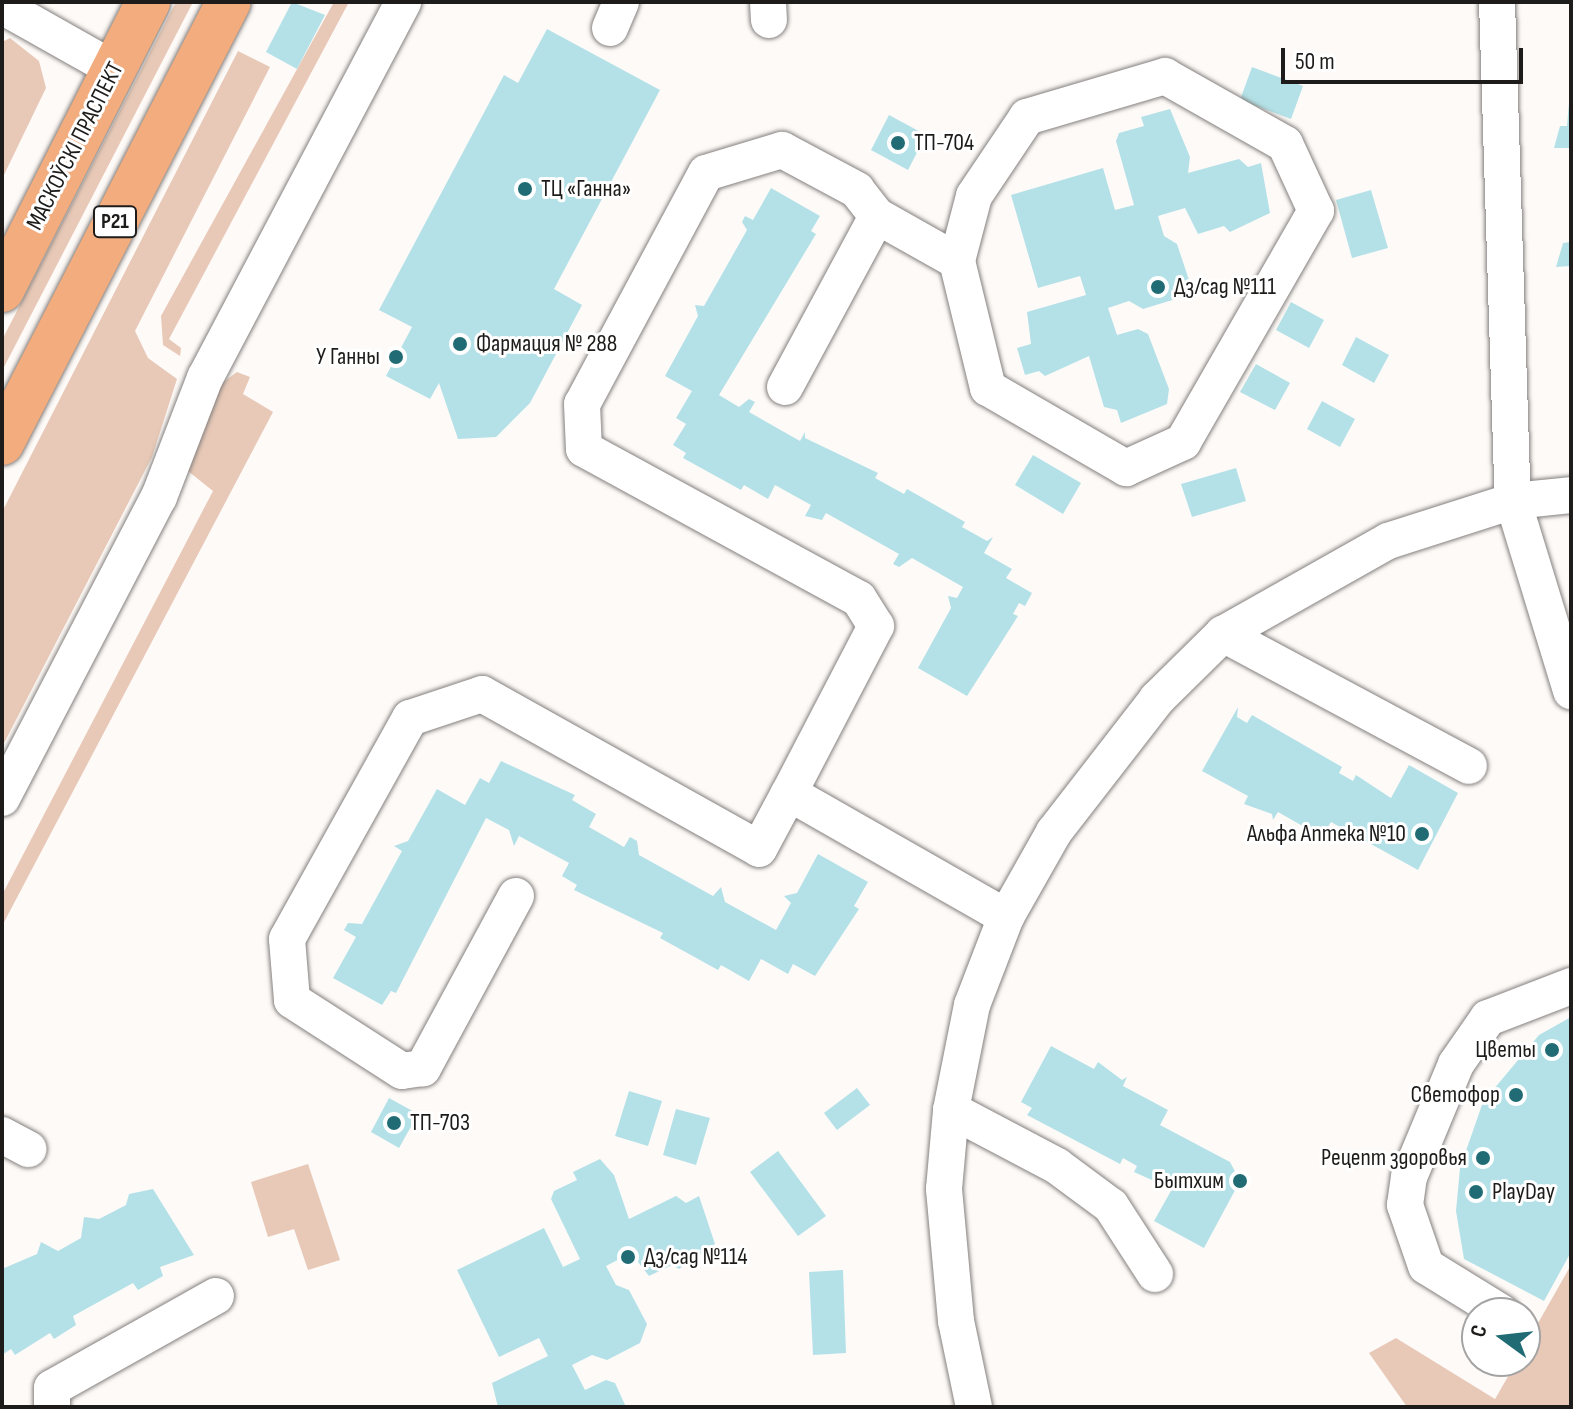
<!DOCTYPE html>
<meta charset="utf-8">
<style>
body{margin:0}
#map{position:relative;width:1573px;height:1409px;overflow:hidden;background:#fefaf8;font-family:"Sofia Sans Condensed",sans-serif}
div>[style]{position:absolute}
.green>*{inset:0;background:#e8c9b8}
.building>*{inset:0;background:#b3e1e7}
.roads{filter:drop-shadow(0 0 2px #84807e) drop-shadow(0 0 2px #84807e)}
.minor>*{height:36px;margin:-18px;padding:0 18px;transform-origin:18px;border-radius:18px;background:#fff}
.major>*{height:44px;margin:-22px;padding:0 22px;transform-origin:22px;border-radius:22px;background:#f2ac7d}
.dots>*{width:22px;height:22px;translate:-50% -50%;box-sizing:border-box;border:4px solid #fff;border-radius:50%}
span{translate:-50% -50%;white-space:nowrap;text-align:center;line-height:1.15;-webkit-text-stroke:6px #fff;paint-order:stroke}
.shield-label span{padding:2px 6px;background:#fff;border:2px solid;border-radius:6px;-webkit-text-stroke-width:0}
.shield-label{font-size:22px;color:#1d1c1b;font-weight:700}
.poi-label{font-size:24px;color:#1d1c1b}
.left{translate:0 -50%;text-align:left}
.right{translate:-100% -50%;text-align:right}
.street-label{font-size:24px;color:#1d1c1b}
.frame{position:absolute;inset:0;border:4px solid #1d1c1b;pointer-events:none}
.north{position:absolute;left:1461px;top:1297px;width:80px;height:80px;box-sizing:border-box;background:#fff;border:2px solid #a5a4a4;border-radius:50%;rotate:285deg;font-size:22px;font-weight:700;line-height:32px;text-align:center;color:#1d1c1b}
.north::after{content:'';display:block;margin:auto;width:28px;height:36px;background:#216c74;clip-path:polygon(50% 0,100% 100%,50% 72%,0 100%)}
.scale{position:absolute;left:1281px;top:48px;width:242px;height:36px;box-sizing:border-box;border:4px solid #1d1c1b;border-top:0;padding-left:10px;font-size:24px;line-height:28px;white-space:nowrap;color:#1d1c1b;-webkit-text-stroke:6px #fff;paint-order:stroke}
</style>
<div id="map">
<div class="green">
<i style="clip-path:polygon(176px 2px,193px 2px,2px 371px,2px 340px)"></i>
<i style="clip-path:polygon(334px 2px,349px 2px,169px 339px,181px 348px,180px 356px,163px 345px,161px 316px)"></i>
<i style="clip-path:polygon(10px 38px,39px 61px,46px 88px,2px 179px,2px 42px)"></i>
<i style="clip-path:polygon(238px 51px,270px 67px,135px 331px,148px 358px,177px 379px,152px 457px,2px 747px,2px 512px)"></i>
<i style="clip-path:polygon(237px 372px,250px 377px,243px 394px,273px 412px,2px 926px,2px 895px,213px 491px,188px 471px,214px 389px)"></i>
<i style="clip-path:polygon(308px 1164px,340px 1260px,308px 1270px,294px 1229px,268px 1237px,251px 1182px)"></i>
<i style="clip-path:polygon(1571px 1265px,1571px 1407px,1407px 1407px,1369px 1353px,1396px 1338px,1495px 1399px,1517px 1361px,1525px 1361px,1525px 1346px)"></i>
</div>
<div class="building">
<i style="clip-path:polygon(292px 2px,325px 15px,297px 69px,266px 52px)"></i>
<i style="clip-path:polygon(547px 29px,660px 90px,554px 289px,582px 305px,530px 403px,496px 437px,458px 439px,439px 383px,430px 399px,386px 376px,412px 327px,379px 310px,504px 75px,518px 83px)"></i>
<i style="clip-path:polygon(1252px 67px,1303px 86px,1291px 119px,1240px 100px)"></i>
<i style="clip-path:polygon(1571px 80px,1571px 148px,1554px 148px,1560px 126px,1567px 126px)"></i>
<i style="clip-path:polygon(1170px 109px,1190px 157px,1188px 173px,1239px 159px,1248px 167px,1261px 163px,1270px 213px,1230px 232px,1224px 226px,1198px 234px,1185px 208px,1158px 216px,1164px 236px,1177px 244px,1189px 280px,1179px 298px,1143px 309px,1129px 301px,1108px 308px,1117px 335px,1138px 329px,1148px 334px,1169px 389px,1167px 404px,1121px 423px,1117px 410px,1104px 407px,1089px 356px,1045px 376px,1039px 371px,1025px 375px,1017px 348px,1031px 344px,1027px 312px,1086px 295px,1080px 276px,1038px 288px,1011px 195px,1103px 168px,1115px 210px,1134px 205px,1116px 141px,1119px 133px,1144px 126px,1141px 117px)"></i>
<i style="clip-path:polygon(889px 115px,926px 135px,908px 170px,871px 150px)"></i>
<i style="clip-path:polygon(771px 188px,820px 216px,811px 231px,816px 234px,719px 395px,739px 407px,749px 399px,755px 402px,749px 412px,800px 441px,805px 432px,805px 438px,878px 473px,875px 478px,904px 494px,907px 489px,965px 522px,962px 527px,987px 541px,993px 537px,984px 553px,1012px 569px,1006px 578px,1032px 593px,1025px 606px,1019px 603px,1013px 614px,1018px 616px,967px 696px,918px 668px,951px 608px,948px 596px,957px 598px,963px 587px,912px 558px,899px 567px,893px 564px,899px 554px,826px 513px,822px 520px,805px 516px,811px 505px,775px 485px,768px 499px,744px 485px,741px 490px,683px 458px,686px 453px,673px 445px,686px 424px,676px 418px,692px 391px,665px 376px,698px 316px,695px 305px,704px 306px,747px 230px,742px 222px,745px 216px,753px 220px)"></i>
<i style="clip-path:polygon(1371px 190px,1388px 248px,1352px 258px,1336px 200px)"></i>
<i style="clip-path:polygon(1571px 242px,1571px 266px,1556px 267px,1563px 243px)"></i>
<i style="clip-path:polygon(1291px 302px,1324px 320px,1309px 348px,1276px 330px)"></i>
<i style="clip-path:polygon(1356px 337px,1389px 355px,1374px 383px,1342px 365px)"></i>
<i style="clip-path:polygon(1256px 364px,1290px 383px,1275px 410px,1240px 392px)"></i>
<i style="clip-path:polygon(1322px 401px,1355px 419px,1340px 447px,1307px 429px)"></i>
<i style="clip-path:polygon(1033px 455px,1081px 483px,1063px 514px,1015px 485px)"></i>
<i style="clip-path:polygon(1236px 468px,1246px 501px,1192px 517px,1181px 484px)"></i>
<i style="clip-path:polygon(1238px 707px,1237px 717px,1247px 723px,1252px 715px,1342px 767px,1339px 773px,1353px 781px,1356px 775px,1391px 798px,1409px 765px,1458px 793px,1418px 870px,1331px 822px,1322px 837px,1278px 812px,1273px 820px,1272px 814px,1244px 804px,1248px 796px,1202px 771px)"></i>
<i style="clip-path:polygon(501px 761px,575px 795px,572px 800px,596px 814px,589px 827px,624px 847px,630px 837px,637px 841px,639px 855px,713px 896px,721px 887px,725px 902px,776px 930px,791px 903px,784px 896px,797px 893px,818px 854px,868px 882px,854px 906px,859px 909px,815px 976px,793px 964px,788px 974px,761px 959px,749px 981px,721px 965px,718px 970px,660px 938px,663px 933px,574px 890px,577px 885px,562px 876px,569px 863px,519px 836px,514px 846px,509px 830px,486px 818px,396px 993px,391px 991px,382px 1005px,333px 978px,356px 937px,344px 930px,348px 923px,362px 924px,402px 851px,394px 846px,408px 841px,437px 789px,465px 805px,480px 778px,489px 783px)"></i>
<i style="clip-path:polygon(1571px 1017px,1571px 1252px,1544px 1301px,1464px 1259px,1456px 1211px,1460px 1168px,1483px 1102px,1539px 1035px)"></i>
<i style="clip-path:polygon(1051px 1046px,1094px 1069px,1098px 1062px,1122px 1080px,1127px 1077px,1123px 1086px,1168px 1110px,1160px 1125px,1230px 1162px,1240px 1181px,1204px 1248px,1154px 1221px,1172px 1189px,1134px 1172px,1137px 1166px,1123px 1158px,1120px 1164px,1027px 1115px,1032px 1108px,1021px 1102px)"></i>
<i style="clip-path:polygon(857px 1088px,870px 1105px,837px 1130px,824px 1113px)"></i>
<i style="clip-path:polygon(629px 1091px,662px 1101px,648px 1146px,615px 1136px)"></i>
<i style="clip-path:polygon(389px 1098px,418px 1114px,399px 1148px,371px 1132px)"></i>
<i style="clip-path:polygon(676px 1109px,710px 1118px,696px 1165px,663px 1155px)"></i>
<i style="clip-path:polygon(778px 1151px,826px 1216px,798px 1236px,750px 1172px)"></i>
<i style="clip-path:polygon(600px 1159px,614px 1175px,629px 1219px,676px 1196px,686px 1203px,699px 1196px,715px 1244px,679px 1269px,672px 1265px,649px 1276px,631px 1253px,606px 1266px,616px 1285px,629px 1290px,647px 1324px,640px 1343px,607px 1360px,592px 1355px,572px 1365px,585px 1390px,606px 1380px,615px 1383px,626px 1407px,498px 1407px,492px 1383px,548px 1356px,539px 1338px,499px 1357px,457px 1270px,544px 1228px,563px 1267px,580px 1259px,551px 1199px,554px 1191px,577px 1180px,573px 1172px)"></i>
<i style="clip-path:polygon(153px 1189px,194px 1255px,160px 1267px,163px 1276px,138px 1290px,133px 1283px,73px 1316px,76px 1325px,54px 1339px,50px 1333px,15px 1355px,11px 1349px,2px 1355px,2px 1269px,37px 1254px,41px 1242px,58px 1251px,81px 1238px,84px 1217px,99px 1219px,126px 1205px,129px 1194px)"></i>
<i style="clip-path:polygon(843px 1270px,846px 1353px,813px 1355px,809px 1272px)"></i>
</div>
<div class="roads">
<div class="minor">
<i style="left:768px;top:2px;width:18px;rotate:87deg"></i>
<i style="left:1497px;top:2px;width:499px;rotate:88.2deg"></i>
<i style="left:1513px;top:501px;width:199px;rotate:73deg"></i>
<i style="left:2px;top:6px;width:129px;rotate:29.4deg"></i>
<i style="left:610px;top:28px;width:28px;rotate:-67deg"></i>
<i style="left:877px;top:216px;width:92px;rotate:29.4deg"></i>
<i style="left:957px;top:261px;width:131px;rotate:76.3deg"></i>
<i style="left:988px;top:388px;width:160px;rotate:30.1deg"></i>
<i style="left:1126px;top:468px;width:63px;rotate:-24.5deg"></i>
<i style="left:1183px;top:442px;width:267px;rotate:-60.1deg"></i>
<i style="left:1316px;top:211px;width:74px;rotate:-114.8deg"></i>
<i style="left:1285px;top:144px;width:138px;rotate:-150.5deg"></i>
<i style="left:1165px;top:76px;width:144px;rotate:163.5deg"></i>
<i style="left:1027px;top:117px;width:95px;rotate:123.9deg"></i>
<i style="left:974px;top:196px;width:67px;rotate:104.7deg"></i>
<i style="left:785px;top:387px;width:194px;rotate:-61.7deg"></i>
<i style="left:877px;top:216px;width:33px;rotate:-128deg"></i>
<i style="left:857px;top:190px;width:85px;rotate:-151.9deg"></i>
<i style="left:782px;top:150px;width:79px;rotate:163.2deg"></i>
<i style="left:706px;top:173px;width:262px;rotate:118.2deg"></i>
<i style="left:582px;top:404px;width:45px;rotate:87.5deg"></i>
<i style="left:584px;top:449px;width:313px;rotate:28.6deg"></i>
<i style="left:859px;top:599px;width:32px;rotate:58deg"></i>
<i style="left:876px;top:626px;width:188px;rotate:117.5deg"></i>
<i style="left:1223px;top:634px;width:279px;rotate:28.2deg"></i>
<i style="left:2px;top:798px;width:339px;rotate:-62.5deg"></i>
<i style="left:159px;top:497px;width:128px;rotate:-68.9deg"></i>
<i style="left:205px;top:378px;width:425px;rotate:-62.2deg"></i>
<i style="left:516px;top:896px;width:196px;rotate:118.4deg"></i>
<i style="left:423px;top:1068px;width:21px;rotate:172deg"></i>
<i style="left:402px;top:1071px;width:131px;rotate:-147.2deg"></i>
<i style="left:292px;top:1000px;width:61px;rotate:-94.7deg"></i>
<i style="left:287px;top:939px;width:253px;rotate:-60.9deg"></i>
<i style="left:410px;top:718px;width:76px;rotate:-18.4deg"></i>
<i style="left:482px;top:694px;width:317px;rotate:29.2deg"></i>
<i style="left:759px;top:849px;width:64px;rotate:-61.8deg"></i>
<i style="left:789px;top:793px;width:250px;rotate:29.7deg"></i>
<i style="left:951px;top:1110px;width:120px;rotate:27.8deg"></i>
<i style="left:1057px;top:1166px;width:67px;rotate:36.5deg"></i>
<i style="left:1111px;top:1206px;width:81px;rotate:57.1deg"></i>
<i style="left:2px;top:1135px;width:30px;rotate:28deg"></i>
<i style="left:1502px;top:1313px;width:89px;rotate:-148.3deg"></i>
<i style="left:1426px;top:1266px;width:65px;rotate:-109deg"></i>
<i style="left:1405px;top:1205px;width:28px;rotate:-82deg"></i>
<i style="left:1409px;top:1177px;width:122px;rotate:-67.4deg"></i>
<i style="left:1456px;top:1064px;width:56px;rotate:-55.2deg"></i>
<i style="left:1488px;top:1018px;width:89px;rotate:-21.1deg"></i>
<i style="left:52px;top:1407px;width:19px;rotate:-90deg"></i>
<i style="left:52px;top:1388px;width:188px;rotate:-29.3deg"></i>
<i style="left:974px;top:1407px;width:88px;rotate:-101.8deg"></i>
<i style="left:956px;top:1321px;width:133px;rotate:-95.2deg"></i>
<i style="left:944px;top:1189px;width:79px;rotate:-84.9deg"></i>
<i style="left:951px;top:1110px;width:107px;rotate:-78.7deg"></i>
<i style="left:972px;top:1005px;width:94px;rotate:-68.9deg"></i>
<i style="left:1006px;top:917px;width:98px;rotate:-60.5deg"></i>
<i style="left:1054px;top:832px;width:168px;rotate:-52.2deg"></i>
<i style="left:1157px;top:699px;width:93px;rotate:-44.6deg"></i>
<i style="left:1223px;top:634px;width:189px;rotate:-29.4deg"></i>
<i style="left:1388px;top:541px;width:131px;rotate:-17.7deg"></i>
<i style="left:1513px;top:501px;width:58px;rotate:-5.9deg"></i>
</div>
<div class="major">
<i style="left:2px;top:290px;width:323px;rotate:-63.1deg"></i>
<i style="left:2px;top:443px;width:496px;rotate:-62.8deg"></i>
</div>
</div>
<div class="dots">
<i style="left:898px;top:143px;background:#216c74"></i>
<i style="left:525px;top:189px;background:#216c74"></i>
<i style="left:1158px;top:287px;background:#216c74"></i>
<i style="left:460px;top:344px;background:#216c74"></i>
<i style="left:396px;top:357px;background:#216c74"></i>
<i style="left:1422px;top:834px;background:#216c74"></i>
<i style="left:1552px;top:1050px;background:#216c74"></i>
<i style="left:1516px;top:1095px;background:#216c74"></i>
<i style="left:394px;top:1123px;background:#216c74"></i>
<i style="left:1483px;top:1158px;background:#216c74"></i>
<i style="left:1240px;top:1181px;background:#216c74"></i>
<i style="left:1476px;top:1192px;background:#216c74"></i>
<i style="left:628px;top:1257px;background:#216c74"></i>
</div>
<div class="shield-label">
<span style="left:115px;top:222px">Р21</span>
</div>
<div class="poi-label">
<span class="left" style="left:914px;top:143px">ТП-704</span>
<span class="left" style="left:541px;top:189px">ТЦ «Ганна»</span>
<span class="left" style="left:1174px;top:287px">Дз/сад №111</span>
<span class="left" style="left:476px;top:344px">Фармация № 288</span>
<span class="right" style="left:380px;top:357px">У Ганны</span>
<span class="right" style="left:1406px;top:834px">Альфа Аптека №10</span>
<span class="right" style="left:1536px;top:1050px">Цветы</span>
<span class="right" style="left:1500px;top:1095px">Светофор</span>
<span class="left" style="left:410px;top:1123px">ТП-703</span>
<span class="right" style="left:1467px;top:1158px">Рецепт здоровья</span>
<span class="right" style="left:1224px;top:1181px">Бытхим</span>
<span class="left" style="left:1492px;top:1192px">PlayDay</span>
<span class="left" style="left:644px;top:1257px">Дз/сад №114</span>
</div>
<div class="street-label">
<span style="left:75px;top:146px;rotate:-63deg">МАСКОЎСКІ ПРАСПЕКТ</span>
</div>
<div class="frame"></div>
<div class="north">С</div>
<div class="scale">50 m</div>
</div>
